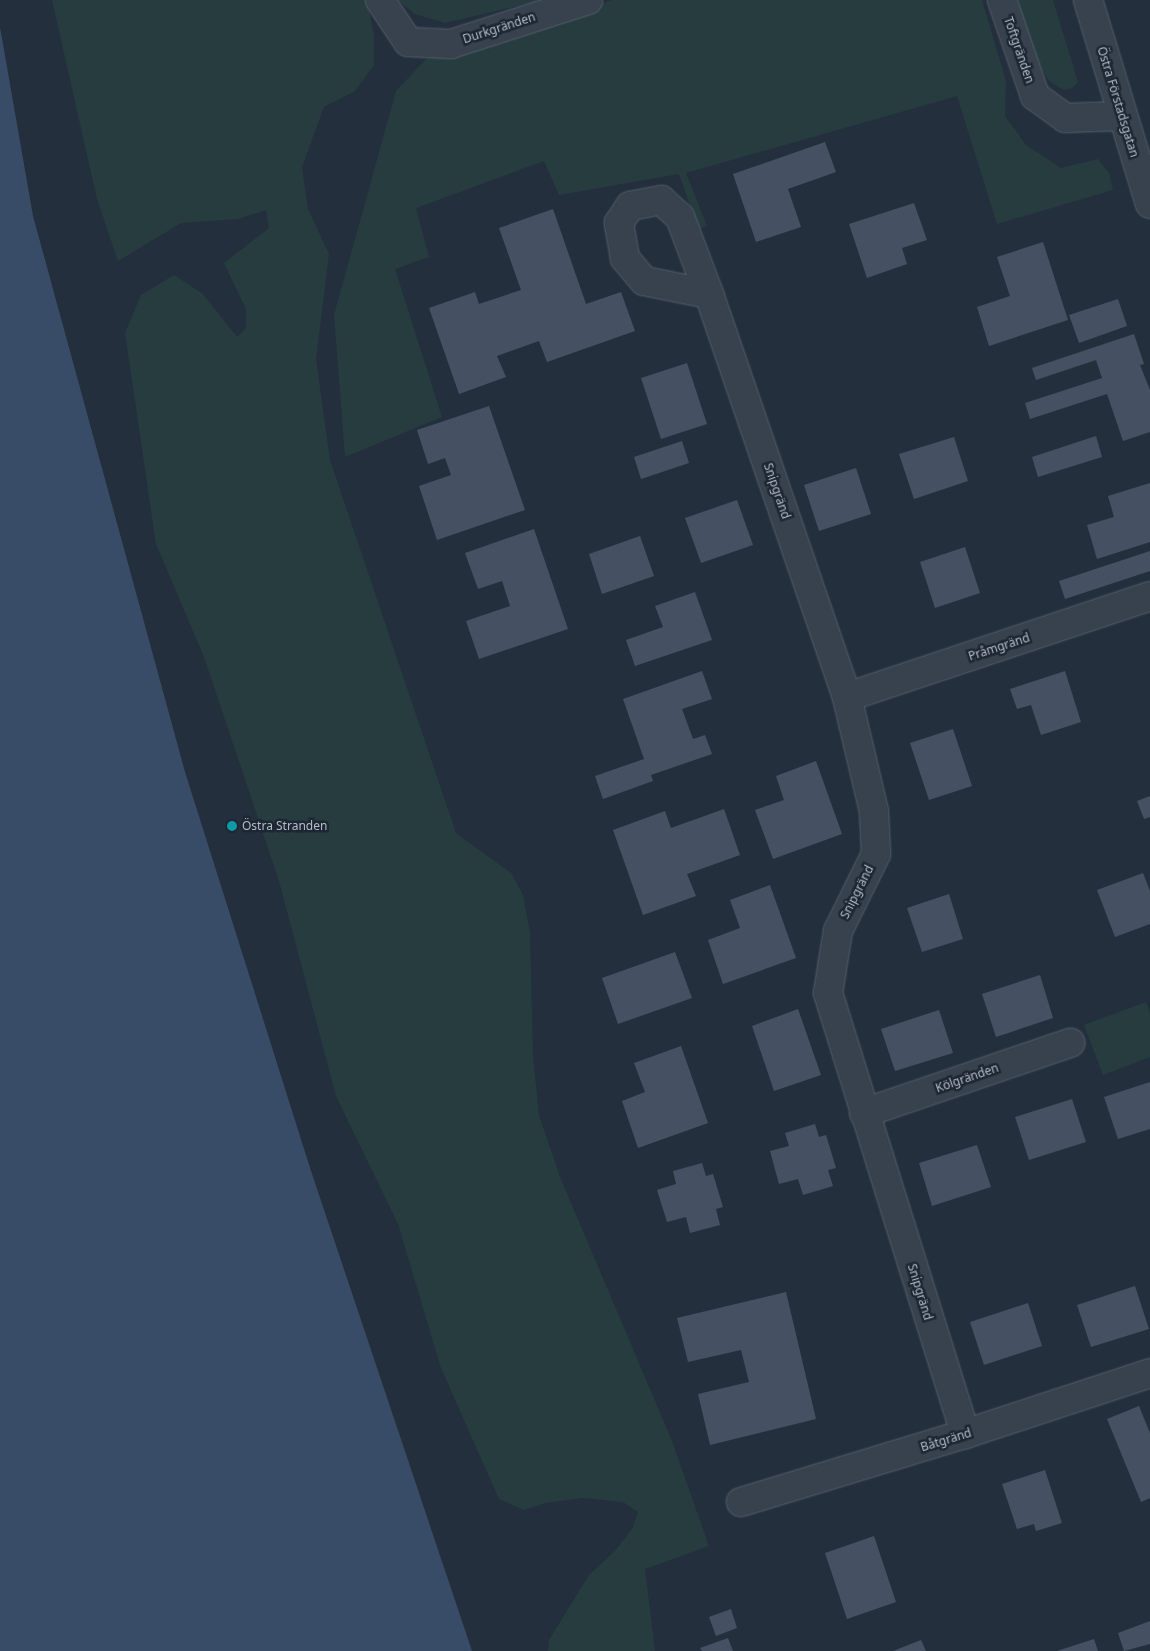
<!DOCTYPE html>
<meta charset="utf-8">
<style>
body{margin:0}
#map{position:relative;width:1150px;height:1651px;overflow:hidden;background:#242f3e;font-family:"Noto Sans",sans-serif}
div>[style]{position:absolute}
.green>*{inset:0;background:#263c3f}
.water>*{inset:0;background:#394c67}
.building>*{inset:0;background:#455162}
.roads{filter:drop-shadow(0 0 1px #565f6c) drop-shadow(0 0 1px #565f6c)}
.street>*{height:28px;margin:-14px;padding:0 14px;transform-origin:14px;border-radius:14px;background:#38414e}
.dots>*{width:14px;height:14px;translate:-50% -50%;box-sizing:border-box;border:2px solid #1d2633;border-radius:50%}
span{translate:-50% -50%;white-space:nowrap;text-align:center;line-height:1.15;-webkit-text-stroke:5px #1d2633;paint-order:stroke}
.street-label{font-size:12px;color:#b4bcc9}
.poi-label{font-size:12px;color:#b4bcc9}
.left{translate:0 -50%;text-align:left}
</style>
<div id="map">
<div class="green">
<i style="clip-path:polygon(52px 0,367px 0,374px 36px,374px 65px,355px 91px,324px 107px,302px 167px,308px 209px,329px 254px,316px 359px,330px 460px,456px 833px,511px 873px,523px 895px,530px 933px,533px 1056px,539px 1115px,560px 1177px,672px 1441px,709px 1546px,645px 1569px,655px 1651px,548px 1651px,549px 1640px,589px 1575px,615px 1551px,632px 1529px,638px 1512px,623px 1502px,583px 1498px,545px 1503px,524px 1510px,499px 1499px,441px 1368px,398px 1224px,336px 1096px,279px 881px,204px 657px,156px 544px,125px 333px,141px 295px,174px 275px,203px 294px,237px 337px,246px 328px,246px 309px,224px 263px,269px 228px,266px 210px,238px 219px,181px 223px,118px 261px,97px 199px)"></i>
<i style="clip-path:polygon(397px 0,543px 0,445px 23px,415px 14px)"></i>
<i style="clip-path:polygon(613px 0,982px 0,1006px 81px,1005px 116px,1026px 145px,1061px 168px,1098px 159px,1109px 173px,1113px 190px,997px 224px,957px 96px,686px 173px,707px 226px,698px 229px,679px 174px,559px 195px,544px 161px,416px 208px,429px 257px,395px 269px,442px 417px,345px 457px,334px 315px,396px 91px,428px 57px)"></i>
<i style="clip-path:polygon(1014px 0,1053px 0,1078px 82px,1072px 88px,1064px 90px,1049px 81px,1029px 49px)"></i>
<i style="clip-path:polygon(1146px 1002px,1150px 1013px,1150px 1057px,1103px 1075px,1084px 1025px)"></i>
</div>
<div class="water">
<i style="clip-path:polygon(0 27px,33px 216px,185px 772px,311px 1171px,472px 1651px,0 1651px)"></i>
</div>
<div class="building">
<i style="clip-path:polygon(825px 142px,836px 172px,788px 189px,801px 227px,756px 242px,733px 174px)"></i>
<i style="clip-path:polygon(914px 203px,927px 240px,902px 248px,907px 264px,867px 278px,849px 224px)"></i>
<i style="clip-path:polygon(553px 209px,586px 304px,621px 292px,635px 331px,547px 362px,539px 341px,497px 356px,506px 377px,459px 394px,429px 308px,475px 292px,479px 304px,521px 290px,499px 228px)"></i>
<i style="clip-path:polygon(1043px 242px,1068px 320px,989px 346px,977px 307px,1010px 296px,997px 257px)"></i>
<i style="clip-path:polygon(1118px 299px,1127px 326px,1079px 343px,1069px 315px)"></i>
<i style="clip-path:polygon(1134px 334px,1144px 364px,1140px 365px,1150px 390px,1150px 432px,1123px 441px,1107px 394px,1030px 419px,1025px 403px,1102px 378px,1096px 360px,1036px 380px,1032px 368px)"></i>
<i style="clip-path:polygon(687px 363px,707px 424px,661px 439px,641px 378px)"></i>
<i style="clip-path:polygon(489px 406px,525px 510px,437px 540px,419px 486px,451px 475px,445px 458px,428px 464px,417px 430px)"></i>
<i style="clip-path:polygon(1096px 436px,1102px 457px,1038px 477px,1032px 457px)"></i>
<i style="clip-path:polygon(954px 437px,968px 481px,914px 499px,899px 454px)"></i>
<i style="clip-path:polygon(682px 441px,689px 463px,641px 479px,634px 457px)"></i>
<i style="clip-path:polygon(856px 468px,871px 514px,819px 531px,804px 485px)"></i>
<i style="clip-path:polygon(1150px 483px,1150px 542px,1097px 559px,1087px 525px,1114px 517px,1108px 496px)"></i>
<i style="clip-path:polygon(737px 500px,753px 545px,701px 563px,685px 518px)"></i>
<i style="clip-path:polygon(534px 529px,568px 629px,479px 659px,466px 621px,510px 606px,502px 581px,478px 589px,465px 553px)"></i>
<i style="clip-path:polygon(640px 536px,654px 576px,602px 594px,589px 554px)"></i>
<i style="clip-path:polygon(965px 547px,980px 593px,935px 608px,920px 562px)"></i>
<i style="clip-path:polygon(1150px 551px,1150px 571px,1065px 599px,1059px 581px)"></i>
<i style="clip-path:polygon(695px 592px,712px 640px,635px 666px,626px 640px,663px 627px,655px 606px)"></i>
<i style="clip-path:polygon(702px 671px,712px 699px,682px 709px,693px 739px,705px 735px,712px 754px,651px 775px,653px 781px,603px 799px,595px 776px,644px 759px,623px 699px)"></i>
<i style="clip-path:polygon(1065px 671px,1081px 722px,1041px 735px,1031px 705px,1017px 709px,1010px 689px)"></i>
<i style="clip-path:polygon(953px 729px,972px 786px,929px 800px,910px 743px)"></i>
<i style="clip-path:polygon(816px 761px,842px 834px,773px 859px,755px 810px,784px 800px,776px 776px)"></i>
<i style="clip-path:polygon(1150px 796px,1150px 817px,1144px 819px,1137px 801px)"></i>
<i style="clip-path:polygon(724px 809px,740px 855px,687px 874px,696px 896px,643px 915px,613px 830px,665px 811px,671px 828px)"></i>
<i style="clip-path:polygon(1143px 873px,1150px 891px,1150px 924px,1115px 937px,1097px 890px)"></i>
<i style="clip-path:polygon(770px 885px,796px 958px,723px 984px,708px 940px,740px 928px,730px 900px)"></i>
<i style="clip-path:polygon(949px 894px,963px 939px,922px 952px,907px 908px)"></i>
<i style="clip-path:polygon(675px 952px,692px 998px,618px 1024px,602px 978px)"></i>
<i style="clip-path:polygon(1040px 975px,1053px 1018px,996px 1037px,982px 994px)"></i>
<i style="clip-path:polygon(798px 1009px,821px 1075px,774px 1091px,752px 1026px)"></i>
<i style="clip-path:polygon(939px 1010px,953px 1053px,895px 1071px,881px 1029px)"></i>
<i style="clip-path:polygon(681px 1046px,708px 1123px,638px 1148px,622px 1101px,645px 1092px,634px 1063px)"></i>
<i style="clip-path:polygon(1150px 1082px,1150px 1129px,1118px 1139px,1104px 1097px)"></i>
<i style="clip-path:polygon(1072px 1099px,1086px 1142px,1029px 1160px,1015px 1117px)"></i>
<i style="clip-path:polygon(815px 1124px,819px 1137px,826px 1135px,836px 1168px,828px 1170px,833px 1186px,803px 1195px,798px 1179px,779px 1184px,770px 1151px,789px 1146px,785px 1133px)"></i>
<i style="clip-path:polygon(977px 1145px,991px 1187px,932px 1206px,919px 1163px)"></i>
<i style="clip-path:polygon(702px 1163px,706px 1176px,713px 1174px,723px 1207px,716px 1209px,720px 1225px,690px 1233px,686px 1217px,667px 1222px,657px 1190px,676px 1184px,673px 1171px)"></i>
<i style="clip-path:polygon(1135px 1286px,1149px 1329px,1091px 1347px,1077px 1305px)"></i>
<i style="clip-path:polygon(786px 1292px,816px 1419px,710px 1445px,698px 1394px,749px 1382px,741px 1350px,688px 1362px,677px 1318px)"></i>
<i style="clip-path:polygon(1028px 1303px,1042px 1346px,984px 1365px,970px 1322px)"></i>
<i style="clip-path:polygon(1139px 1406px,1150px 1433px,1150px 1498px,1141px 1502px,1107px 1419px)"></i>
<i style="clip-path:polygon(1045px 1470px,1062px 1523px,1036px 1531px,1034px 1524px,1017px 1529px,1002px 1484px)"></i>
<i style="clip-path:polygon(874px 1536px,896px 1602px,847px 1619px,825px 1553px)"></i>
<i style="clip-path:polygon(731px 1609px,737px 1628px,716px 1636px,709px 1617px)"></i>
<i style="clip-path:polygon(1150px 1621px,1150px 1644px,1124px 1651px,1118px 1633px)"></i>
<i style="clip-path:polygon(728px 1638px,733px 1651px,702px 1651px,700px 1648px)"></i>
<i style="clip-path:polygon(1094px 1639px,1098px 1651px,1057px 1651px)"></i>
<i style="clip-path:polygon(921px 1640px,926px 1651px,893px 1651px)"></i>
</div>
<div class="roads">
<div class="street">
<i style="left:380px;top:0;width:50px;rotate:56.3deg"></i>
<i style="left:408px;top:42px;width:43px;rotate:2.7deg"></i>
<i style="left:451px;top:44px;width:144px;rotate:-17.8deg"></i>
<i style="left:1002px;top:0;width:102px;rotate:71deg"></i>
<i style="left:1035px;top:96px;width:37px;rotate:36deg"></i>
<i style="left:1065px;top:118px;width:57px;rotate:-2deg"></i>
<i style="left:1088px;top:0;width:213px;rotate:73.1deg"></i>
<i style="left:709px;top:294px;width:66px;rotate:-168.7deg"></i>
<i style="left:644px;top:281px;width:30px;rotate:-130deg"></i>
<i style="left:625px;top:258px;width:36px;rotate:-100deg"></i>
<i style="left:619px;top:223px;width:20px;rotate:-57deg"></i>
<i style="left:630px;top:206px;width:32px;rotate:-11deg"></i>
<i style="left:661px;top:200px;width:25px;rotate:42deg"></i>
<i style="left:680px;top:217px;width:82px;rotate:69.4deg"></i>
<i style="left:709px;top:294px;width:426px;rotate:71.1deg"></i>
<i style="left:847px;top:697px;width:117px;rotate:76.7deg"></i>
<i style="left:874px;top:811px;width:43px;rotate:87.3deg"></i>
<i style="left:876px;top:854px;width:86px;rotate:116.3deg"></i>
<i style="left:838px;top:931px;width:63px;rotate:99.2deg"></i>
<i style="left:828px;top:993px;width:462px;rotate:72.7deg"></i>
<i style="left:847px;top:697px;width:319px;rotate:-18.4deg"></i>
<i style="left:864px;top:1113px;width:218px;rotate:-18.8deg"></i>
<i style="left:741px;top:1502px;width:234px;rotate:-16.9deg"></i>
<i style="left:965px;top:1434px;width:195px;rotate:-18.2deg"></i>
</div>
</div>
<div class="dots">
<i style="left:232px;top:826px;background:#0f9aa8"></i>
</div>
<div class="street-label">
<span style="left:499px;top:28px;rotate:-18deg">Durkgränden</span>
<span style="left:1019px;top:50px;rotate:71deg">Toftgränden</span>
<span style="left:1118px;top:102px;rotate:73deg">Östra Förstadsgatan</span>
<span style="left:777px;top:491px;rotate:71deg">Snipgränd</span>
<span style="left:999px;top:647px;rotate:-18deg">Pråmgränd</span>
<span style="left:857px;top:892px;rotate:-63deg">Snipgränd</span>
<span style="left:967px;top:1078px;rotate:-19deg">Kölgränden</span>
<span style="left:920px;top:1292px;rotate:73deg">Snipgränd</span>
<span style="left:946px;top:1440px;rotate:-17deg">Båtgränd</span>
</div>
<div class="poi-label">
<span class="left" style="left:242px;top:826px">Östra Stranden</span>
</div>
</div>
